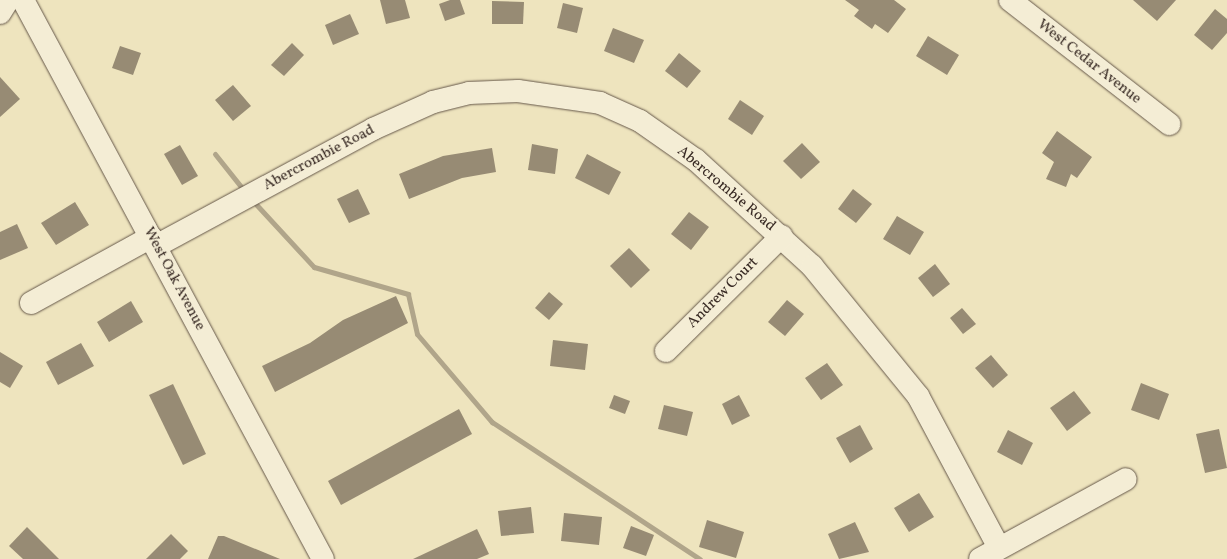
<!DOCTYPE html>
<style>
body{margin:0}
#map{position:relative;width:1227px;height:559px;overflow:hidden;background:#eee4be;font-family:Vollkorn,serif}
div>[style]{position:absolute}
.stream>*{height:5px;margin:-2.5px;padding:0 2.5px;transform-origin:2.5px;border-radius:2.5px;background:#b0a58a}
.building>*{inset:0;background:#978b74}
.roads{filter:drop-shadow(0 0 1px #66584a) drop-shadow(0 0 1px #66584a)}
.minor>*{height:22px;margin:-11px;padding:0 11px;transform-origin:11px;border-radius:11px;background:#f4edd5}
span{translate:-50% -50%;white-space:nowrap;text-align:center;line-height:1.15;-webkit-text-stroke:5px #f4edd5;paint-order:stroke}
.street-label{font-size:15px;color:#382a24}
</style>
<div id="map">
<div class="stream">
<i style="left:215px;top:154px;width:50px;rotate:51.5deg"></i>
<i style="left:253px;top:201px;width:90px;rotate:47.3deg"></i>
<i style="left:314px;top:267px;width:98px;rotate:16deg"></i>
<i style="left:408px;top:294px;width:41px;rotate:77.3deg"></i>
<i style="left:417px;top:334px;width:116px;rotate:49.6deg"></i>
<i style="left:492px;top:422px;width:249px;rotate:33.4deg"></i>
</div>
<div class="building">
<i style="clip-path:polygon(380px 0,405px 0,410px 18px,386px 24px)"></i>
<i style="clip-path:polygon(450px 0,460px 0,465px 14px,445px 21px,439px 4px)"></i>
<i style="clip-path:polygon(845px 0,894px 0,906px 9px,888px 33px,875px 24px,872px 29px,854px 16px,859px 10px)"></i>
<i style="clip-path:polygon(1133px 0,1176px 0,1157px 21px)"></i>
<i style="clip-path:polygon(492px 1px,524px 2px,523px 24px,492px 24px)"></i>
<i style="clip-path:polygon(563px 3px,583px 8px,577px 33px,557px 28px)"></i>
<i style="clip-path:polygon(1215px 9px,1227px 19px,1227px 33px,1212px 50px,1194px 35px)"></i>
<i style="clip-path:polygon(350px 14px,359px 34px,333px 45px,325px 25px)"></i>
<i style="clip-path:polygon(613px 28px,644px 40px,634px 63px,604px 51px)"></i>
<i style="clip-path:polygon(928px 36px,959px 55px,947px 75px,916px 56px)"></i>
<i style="clip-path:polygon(292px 43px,304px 55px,284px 76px,271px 65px)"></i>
<i style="clip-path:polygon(120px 46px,141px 53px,133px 75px,112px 68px)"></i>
<i style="clip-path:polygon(679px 53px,701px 71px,687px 88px,665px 71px)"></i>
<i style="clip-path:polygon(0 77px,20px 99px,0 117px)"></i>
<i style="clip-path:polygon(233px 85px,251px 106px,233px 121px,215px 100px)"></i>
<i style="clip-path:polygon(740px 100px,764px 116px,752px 135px,728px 119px)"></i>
<i style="clip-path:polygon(1057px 131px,1092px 157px,1077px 178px,1071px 174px,1066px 187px,1046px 179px,1054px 162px,1042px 153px)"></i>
<i style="clip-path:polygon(802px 143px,820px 162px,801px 179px,783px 161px)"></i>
<i style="clip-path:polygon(532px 144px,558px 149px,555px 174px,528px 170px)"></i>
<i style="clip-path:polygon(180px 145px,198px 176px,182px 185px,164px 154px)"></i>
<i style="clip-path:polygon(492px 148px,496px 172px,462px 178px,409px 199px,399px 174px,443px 156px)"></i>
<i style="clip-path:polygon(587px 154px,621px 172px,609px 195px,575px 178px)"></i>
<i style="clip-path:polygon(358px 189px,370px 214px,349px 223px,337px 199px)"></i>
<i style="clip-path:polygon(853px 189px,872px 204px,856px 223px,838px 209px)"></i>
<i style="clip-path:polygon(75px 202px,89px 225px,56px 245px,41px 223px)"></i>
<i style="clip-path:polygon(689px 212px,709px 227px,691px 250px,671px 234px)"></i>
<i style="clip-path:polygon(897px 216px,924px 232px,910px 255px,883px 239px)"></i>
<i style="clip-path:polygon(17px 224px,28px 248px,0 260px,0 232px)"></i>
<i style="clip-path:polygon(629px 248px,650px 270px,631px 288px,610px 266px)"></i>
<i style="clip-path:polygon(935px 264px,950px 284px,933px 297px,918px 278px)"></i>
<i style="clip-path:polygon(549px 292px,563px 304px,549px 320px,535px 308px)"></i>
<i style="clip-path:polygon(396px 296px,408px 323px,275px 392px,262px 366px,310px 343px,343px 320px)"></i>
<i style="clip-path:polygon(787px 300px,804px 314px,785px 336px,768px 322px)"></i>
<i style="clip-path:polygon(131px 301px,143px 322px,109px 342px,97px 322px)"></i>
<i style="clip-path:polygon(962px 308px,976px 324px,963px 334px,950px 318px)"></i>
<i style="clip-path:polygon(553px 340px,588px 344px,585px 370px,550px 366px)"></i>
<i style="clip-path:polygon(81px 343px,94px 366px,58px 385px,46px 362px)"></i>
<i style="clip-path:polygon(0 352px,23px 366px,10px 388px,0 382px)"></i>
<i style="clip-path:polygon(991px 355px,1008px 375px,993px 388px,975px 368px)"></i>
<i style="clip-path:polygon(827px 363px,843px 385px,821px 400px,805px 378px)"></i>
<i style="clip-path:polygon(1141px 383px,1169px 394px,1159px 420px,1131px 410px)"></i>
<i style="clip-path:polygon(173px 384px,206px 454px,183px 465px,149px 395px)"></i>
<i style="clip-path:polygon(1074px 391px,1091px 413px,1067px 431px,1050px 408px)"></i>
<i style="clip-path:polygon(614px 395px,630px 401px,625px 414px,609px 408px)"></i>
<i style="clip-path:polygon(739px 395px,750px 416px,732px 425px,722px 404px)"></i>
<i style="clip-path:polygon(664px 405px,693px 412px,687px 436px,658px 429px)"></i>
<i style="clip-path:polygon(459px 409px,472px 434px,341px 505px,328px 481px)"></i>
<i style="clip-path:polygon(860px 425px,873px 449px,850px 463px,836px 438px)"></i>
<i style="clip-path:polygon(1219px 429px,1227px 468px,1205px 473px,1196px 434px)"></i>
<i style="clip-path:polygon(1008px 430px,1033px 443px,1022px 465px,997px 452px)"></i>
<i style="clip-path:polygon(919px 493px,934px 517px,909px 532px,894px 508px)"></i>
<i style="clip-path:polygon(531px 507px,534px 533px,501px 536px,498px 511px)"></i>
<i style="clip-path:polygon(564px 513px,602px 517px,599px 545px,561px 541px)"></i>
<i style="clip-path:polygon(707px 520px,744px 532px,736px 558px,699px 547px)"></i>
<i style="clip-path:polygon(855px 522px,869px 552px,839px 559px,828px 534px)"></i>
<i style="clip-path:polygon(631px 526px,654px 535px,646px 556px,623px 548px)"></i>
<i style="clip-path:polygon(27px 527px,59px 559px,23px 559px,9px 546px)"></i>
<i style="clip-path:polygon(477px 529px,489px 554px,477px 559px,413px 559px)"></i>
<i style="clip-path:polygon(171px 534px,188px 551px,180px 559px,146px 559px)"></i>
<i style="clip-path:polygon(218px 536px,224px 536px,280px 559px,208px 559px)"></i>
</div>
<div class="roads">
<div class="minor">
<i style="left:23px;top:0;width:634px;rotate:61.78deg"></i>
<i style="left:1010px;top:0;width:202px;rotate:37.9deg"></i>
<i style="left:0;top:13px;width:15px;rotate:-58deg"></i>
<i style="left:156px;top:246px;width:247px;rotate:-28.3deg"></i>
<i style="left:373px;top:129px;width:66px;rotate:-24.2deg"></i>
<i style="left:433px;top:102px;width:37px;rotate:-14deg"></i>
<i style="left:469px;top:93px;width:49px;rotate:-2.3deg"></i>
<i style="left:518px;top:91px;width:83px;rotate:8.3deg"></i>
<i style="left:600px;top:103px;width:44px;rotate:24.2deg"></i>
<i style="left:640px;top:121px;width:68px;rotate:34.9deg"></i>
<i style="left:696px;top:160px;width:157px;rotate:42.4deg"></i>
<i style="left:812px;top:266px;width:168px;rotate:50.8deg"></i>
<i style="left:918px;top:396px;width:172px;rotate:61.9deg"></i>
<i style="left:31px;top:303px;width:137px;rotate:-28.8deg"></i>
<i style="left:666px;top:351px;width:163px;rotate:-44.8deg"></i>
<i style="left:980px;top:559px;width:166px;rotate:-28.7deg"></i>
</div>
</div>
<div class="street-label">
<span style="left:1089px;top:62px;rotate:38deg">West Cedar Avenue</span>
<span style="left:319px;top:158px;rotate:-28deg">Abercrombie Road</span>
<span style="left:726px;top:189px;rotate:40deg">Abercrombie Road</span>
<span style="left:174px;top:279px;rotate:62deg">West Oak Avenue</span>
<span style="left:723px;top:293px;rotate:-45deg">Andrew Court</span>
</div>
</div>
